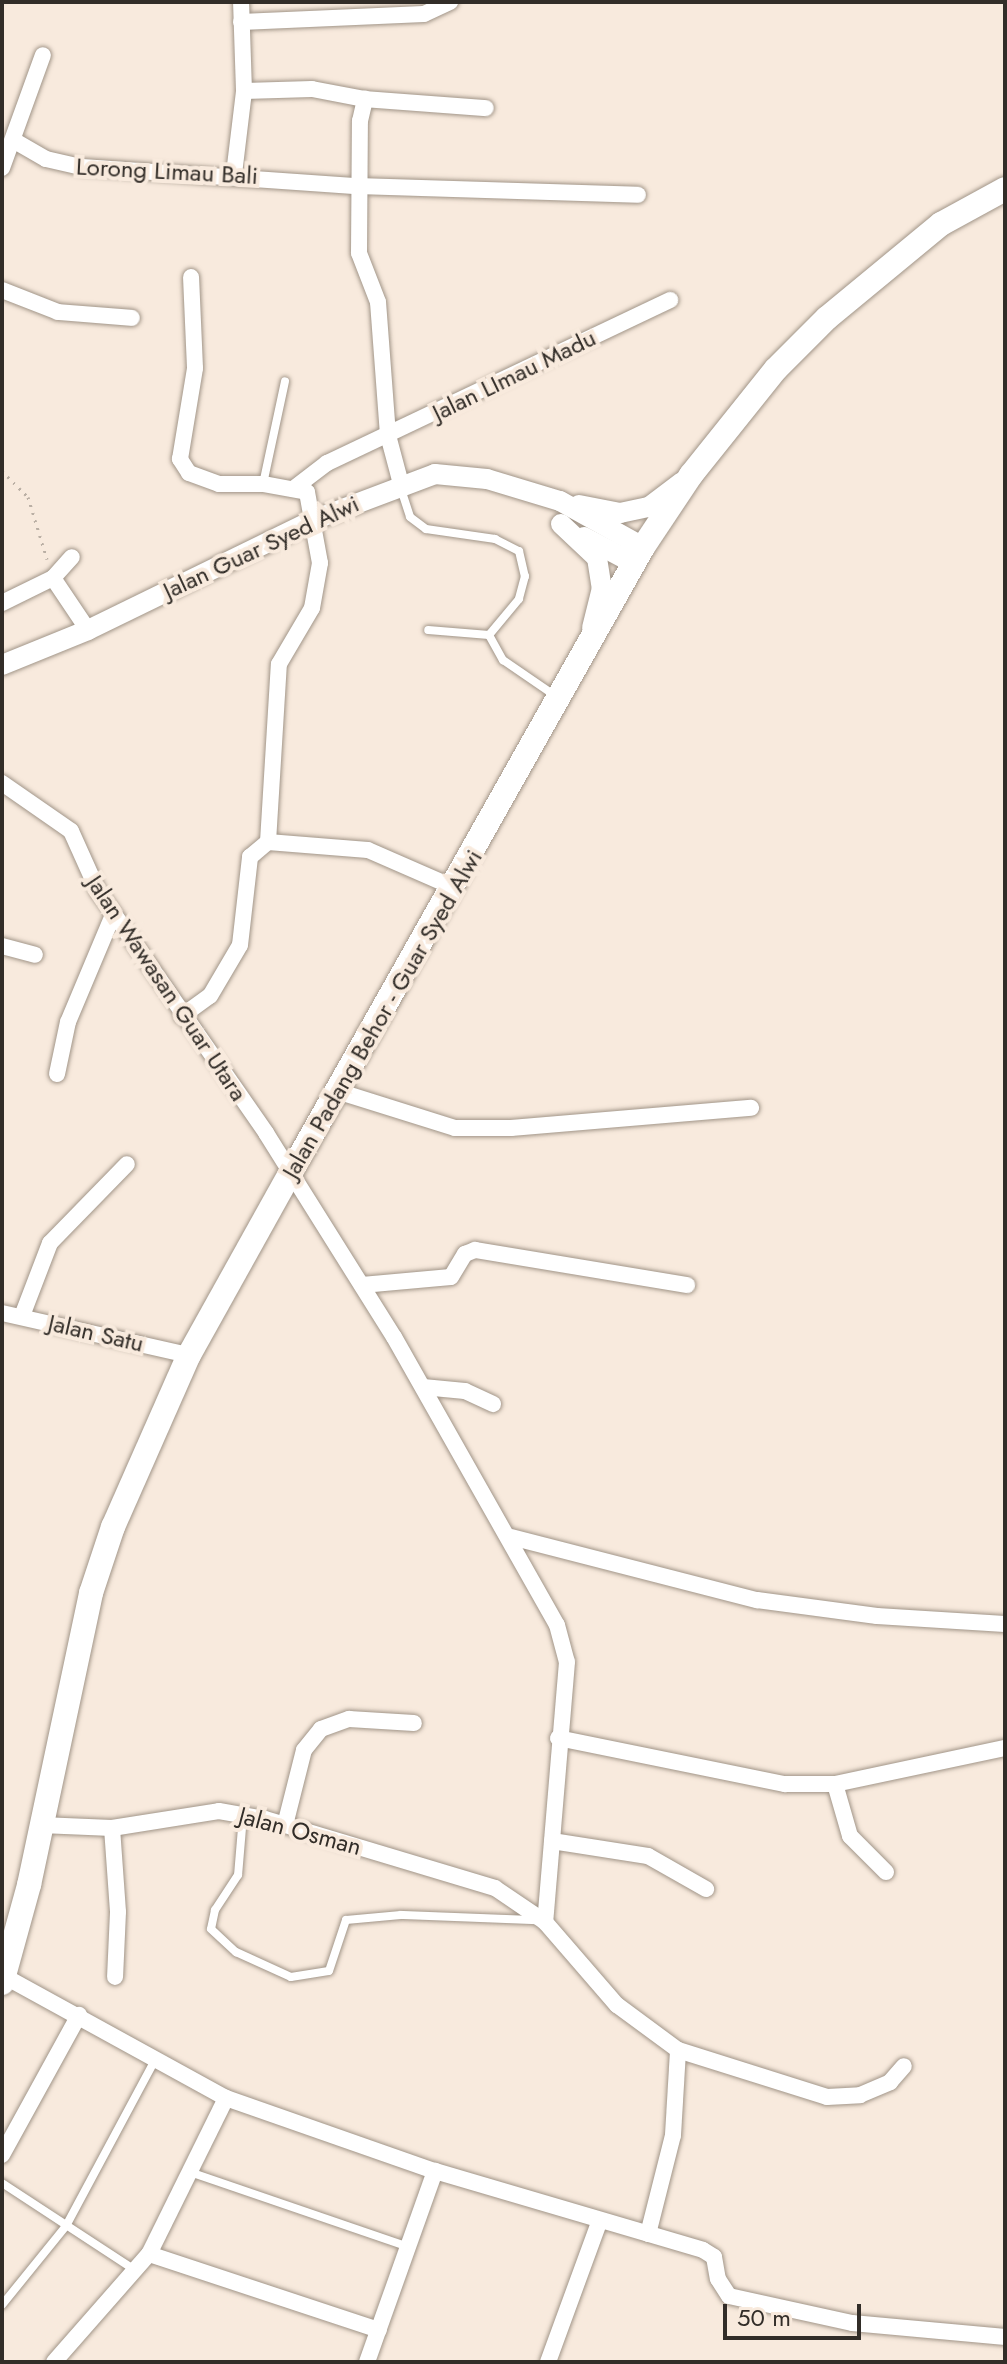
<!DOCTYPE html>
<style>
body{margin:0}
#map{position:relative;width:1007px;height:2364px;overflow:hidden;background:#f8eadd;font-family:Jost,sans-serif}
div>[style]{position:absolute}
.path>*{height:3px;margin-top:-1.5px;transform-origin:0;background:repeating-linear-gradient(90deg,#baafa4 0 2px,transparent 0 8px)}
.roads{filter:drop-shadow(0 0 2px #a19588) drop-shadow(0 0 2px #a19588)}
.service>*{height:8px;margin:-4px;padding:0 4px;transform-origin:4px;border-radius:4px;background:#fff}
.minor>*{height:16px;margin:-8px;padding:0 8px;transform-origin:8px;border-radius:8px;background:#fff}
.tertiary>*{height:20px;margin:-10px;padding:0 10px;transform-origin:10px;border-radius:10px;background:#fff}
.secondary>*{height:24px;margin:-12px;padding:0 12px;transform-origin:12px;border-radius:12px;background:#fff}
span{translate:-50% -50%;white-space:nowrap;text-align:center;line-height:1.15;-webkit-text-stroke:8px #f8eadd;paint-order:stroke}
.street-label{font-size:24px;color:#322d28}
.frame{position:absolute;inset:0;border:4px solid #322d28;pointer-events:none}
.scale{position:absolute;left:723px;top:2304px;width:138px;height:36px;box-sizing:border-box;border:4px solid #322d28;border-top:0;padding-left:10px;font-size:24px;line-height:28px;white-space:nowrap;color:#322d28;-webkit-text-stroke:6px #f8eadd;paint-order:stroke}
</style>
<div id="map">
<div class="path">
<i style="left:2px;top:471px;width:37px;rotate:45deg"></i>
<i style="left:28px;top:497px;width:65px;rotate:73deg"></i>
</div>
<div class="roads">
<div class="service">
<i style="left:263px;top:484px;width:105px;rotate:-77.9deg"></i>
<i style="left:401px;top:489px;width:29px;rotate:72deg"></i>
<i style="left:410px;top:517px;width:20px;rotate:37deg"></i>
<i style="left:426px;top:529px;width:70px;rotate:8.2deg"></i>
<i style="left:495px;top:539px;width:27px;rotate:27deg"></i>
<i style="left:519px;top:551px;width:26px;rotate:77deg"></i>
<i style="left:525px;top:576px;width:24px;rotate:105deg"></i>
<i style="left:519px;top:599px;width:47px;rotate:129.8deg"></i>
<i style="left:489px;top:635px;width:61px;rotate:-175.3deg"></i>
<i style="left:489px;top:635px;width:29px;rotate:61deg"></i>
<i style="left:503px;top:660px;width:65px;rotate:34.4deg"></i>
<i style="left:243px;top:1816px;width:59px;rotate:94.8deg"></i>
<i style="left:238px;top:1875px;width:42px;rotate:123.3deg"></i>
<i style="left:215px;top:1910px;width:19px;rotate:102deg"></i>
<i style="left:211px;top:1929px;width:34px;rotate:43deg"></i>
<i style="left:236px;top:1952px;width:60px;rotate:24.4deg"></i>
<i style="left:291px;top:1977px;width:38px;rotate:-9deg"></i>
<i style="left:329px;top:1971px;width:54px;rotate:-71.6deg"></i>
<i style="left:346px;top:1920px;width:55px;rotate:-5.2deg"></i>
<i style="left:401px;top:1915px;width:133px;rotate:2.2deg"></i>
<i style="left:187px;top:2171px;width:235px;rotate:18.9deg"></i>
<i style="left:2px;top:2183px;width:159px;rotate:33.2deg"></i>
<i style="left:2px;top:2305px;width:102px;rotate:-51deg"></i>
<i style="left:66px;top:2226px;width:191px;rotate:-61.8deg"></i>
</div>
<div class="minor">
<i style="left:241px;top:22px;width:183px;rotate:-2.5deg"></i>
<i style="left:424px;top:14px;width:29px;rotate:-25deg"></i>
<i style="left:244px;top:91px;width:68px;rotate:-1.7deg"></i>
<i style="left:312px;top:89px;width:54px;rotate:10.7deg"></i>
<i style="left:13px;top:140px;width:38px;rotate:30deg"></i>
<i style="left:46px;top:159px;width:37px;rotate:13deg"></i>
<i style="left:82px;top:167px;width:276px;rotate:4deg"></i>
<i style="left:357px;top:186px;width:281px;rotate:1.8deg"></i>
<i style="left:2px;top:168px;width:120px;rotate:-70.1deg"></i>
<i style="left:234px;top:174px;width:84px;rotate:-83.1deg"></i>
<i style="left:244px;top:91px;width:89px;rotate:-91.9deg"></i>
<i style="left:2px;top:290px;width:60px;rotate:21.4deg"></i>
<i style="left:58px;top:312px;width:74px;rotate:4.6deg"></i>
<i style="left:401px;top:484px;width:51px;rotate:-104.9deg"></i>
<i style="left:388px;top:435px;width:133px;rotate:-94.3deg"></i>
<i style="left:378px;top:302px;width:53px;rotate:-111.2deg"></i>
<i style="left:359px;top:253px;width:132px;rotate:-89.6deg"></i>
<i style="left:360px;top:121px;width:23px;rotate:-77deg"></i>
<i style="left:365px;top:99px;width:121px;rotate:4.3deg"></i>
<i style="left:293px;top:489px;width:43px;rotate:-37.4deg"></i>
<i style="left:327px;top:463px;width:380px;rotate:-25.4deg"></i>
<i style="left:53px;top:578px;width:63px;rotate:56.1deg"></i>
<i style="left:2px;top:603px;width:57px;rotate:-26.1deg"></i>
<i style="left:53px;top:578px;width:28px;rotate:-48deg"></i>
<i style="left:2px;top:783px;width:84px;rotate:34.8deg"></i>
<i style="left:71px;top:831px;width:66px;rotate:65.8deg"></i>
<i style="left:98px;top:891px;width:295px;rotate:55.2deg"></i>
<i style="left:266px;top:1133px;width:241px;rotate:57.9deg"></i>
<i style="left:394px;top:1337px;width:331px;rotate:60.5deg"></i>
<i style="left:557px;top:1625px;width:38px;rotate:75deg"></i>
<i style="left:567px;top:1662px;width:261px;rotate:94.8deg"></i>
<i style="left:268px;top:842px;width:100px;rotate:4.6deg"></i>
<i style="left:368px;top:850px;width:95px;rotate:23.6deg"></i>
<i style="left:2px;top:946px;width:34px;rotate:15deg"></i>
<i style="left:182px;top:1016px;width:34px;rotate:-36deg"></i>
<i style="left:210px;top:996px;width:59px;rotate:-59.5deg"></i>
<i style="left:240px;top:945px;width:89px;rotate:-83.5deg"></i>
<i style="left:250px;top:857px;width:23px;rotate:-40deg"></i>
<i style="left:268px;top:842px;width:178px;rotate:-86.5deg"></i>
<i style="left:279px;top:664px;width:65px;rotate:-59.5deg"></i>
<i style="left:312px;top:608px;width:46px;rotate:-79.9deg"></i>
<i style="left:320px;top:563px;width:72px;rotate:-100.4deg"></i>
<i style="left:307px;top:492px;width:45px;rotate:-169.7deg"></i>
<i style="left:263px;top:484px;width:44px;rotate:180deg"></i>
<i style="left:219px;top:484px;width:32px;rotate:-160deg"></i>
<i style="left:189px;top:473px;width:17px;rotate:-123deg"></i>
<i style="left:180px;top:459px;width:92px;rotate:-80.6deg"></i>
<i style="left:195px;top:368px;width:91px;rotate:-92.5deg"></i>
<i style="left:57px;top:1074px;width:53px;rotate:-78.1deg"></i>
<i style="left:68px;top:1022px;width:116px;rotate:-67.2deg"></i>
<i style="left:337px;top:1091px;width:124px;rotate:17.4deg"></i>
<i style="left:455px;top:1128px;width:56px"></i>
<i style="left:511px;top:1128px;width:241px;rotate:-4.8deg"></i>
<i style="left:362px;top:1285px;width:89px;rotate:-5.1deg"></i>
<i style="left:451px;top:1277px;width:27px;rotate:-59deg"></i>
<i style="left:465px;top:1254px;width:11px;rotate:-22deg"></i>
<i style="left:475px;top:1250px;width:215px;rotate:9.4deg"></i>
<i style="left:2px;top:1313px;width:192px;rotate:12.7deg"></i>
<i style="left:22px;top:1316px;width:78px;rotate:-69deg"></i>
<i style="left:50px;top:1243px;width:110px;rotate:-45.7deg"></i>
<i style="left:423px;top:1387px;width:42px;rotate:5.4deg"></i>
<i style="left:465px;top:1391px;width:31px;rotate:25deg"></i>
<i style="left:511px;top:1537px;width:254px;rotate:14.4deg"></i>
<i style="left:757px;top:1600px;width:121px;rotate:7.6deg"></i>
<i style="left:877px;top:1616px;width:128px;rotate:3.6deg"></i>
<i style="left:558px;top:1738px;width:232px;rotate:11.5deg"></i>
<i style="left:785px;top:1784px;width:50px"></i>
<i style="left:835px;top:1784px;width:174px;rotate:-12deg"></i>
<i style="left:835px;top:1784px;width:54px;rotate:73.9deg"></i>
<i style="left:850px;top:1836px;width:51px;rotate:45deg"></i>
<i style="left:41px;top:1825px;width:71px;rotate:2.4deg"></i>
<i style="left:112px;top:1828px;width:108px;rotate:-9deg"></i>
<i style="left:219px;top:1811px;width:47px;rotate:9.9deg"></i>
<i style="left:265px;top:1819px;width:240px;rotate:16.7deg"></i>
<i style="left:495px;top:1888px;width:60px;rotate:34.2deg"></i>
<i style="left:545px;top:1922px;width:110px;rotate:49.1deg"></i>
<i style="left:617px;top:2005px;width:76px;rotate:36.4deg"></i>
<i style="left:678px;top:2050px;width:156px;rotate:17.5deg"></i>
<i style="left:827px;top:2097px;width:33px;rotate:-3deg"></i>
<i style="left:860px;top:2095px;width:33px;rotate:-23deg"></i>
<i style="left:890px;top:2082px;width:21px;rotate:-49deg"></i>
<i style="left:285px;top:1825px;width:77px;rotate:-75.8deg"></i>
<i style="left:304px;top:1750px;width:27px;rotate:-51deg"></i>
<i style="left:321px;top:1729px;width:30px;rotate:-20deg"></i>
<i style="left:349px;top:1719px;width:65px;rotate:3.5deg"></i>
<i style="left:112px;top:1828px;width:84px;rotate:85.9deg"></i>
<i style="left:118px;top:1912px;width:65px;rotate:92.6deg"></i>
<i style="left:552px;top:1841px;width:97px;rotate:8.9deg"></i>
<i style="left:648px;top:1856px;width:67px;rotate:29.6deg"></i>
<i style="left:2px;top:1975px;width:256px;rotate:28.8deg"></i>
<i style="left:226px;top:2098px;width:221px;rotate:19.3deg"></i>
<i style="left:435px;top:2171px;width:279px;rotate:16.4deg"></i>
<i style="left:703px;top:2250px;width:13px;rotate:32deg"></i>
<i style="left:714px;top:2257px;width:22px;rotate:80deg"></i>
<i style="left:718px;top:2279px;width:20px;rotate:57deg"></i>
<i style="left:729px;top:2296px;width:126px;rotate:12.4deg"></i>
<i style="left:852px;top:2323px;width:154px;rotate:5.2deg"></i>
<i style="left:2px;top:2155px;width:160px;rotate:-61.2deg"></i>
<i style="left:648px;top:2234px;width:102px;rotate:-75.8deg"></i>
<i style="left:673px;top:2135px;width:85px;rotate:-86.6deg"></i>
<i style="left:149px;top:2254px;width:242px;rotate:18.3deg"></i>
<i style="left:54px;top:2362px;width:144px;rotate:-48.7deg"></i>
<i style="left:149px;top:2254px;width:174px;rotate:-63.7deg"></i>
<i style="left:367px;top:2362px;width:203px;rotate:-70.4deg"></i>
<i style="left:548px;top:2362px;width:148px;rotate:-69.9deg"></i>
</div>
<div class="tertiary">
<i style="left:579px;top:505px;width:42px;rotate:11deg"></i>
<i style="left:620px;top:513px;width:30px;rotate:-12deg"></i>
<i style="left:649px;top:507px;width:41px;rotate:-37.1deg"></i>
<i style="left:561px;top:524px;width:50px;rotate:43.4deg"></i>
<i style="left:597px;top:558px;width:30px;rotate:81deg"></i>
<i style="left:602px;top:588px;width:41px;rotate:104deg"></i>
<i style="left:584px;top:537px;width:58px;rotate:27.9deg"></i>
<i style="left:2px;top:665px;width:93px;rotate:-22.1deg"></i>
<i style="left:88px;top:630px;width:254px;rotate:-26deg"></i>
<i style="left:316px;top:519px;width:127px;rotate:-20.7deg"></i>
<i style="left:435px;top:474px;width:52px;rotate:5.5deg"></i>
<i style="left:487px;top:479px;width:76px;rotate:16.8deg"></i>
<i style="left:560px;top:501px;width:95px;rotate:29deg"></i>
</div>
<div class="secondary">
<i style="left:2px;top:1983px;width:102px;rotate:-74.6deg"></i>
<i style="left:29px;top:1885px;width:299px;rotate:-78deg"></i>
<i style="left:91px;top:1593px;width:70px;rotate:-71.6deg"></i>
<i style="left:113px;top:1527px;width:188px;rotate:-66.2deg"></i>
<i style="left:189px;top:1355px;width:210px;rotate:-60.9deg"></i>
<i style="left:291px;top:1172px;width:717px;rotate:-60.61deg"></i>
<i style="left:643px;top:547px;width:87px;rotate:-56.3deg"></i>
<i style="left:691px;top:475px;width:136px;rotate:-51.3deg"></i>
<i style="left:776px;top:369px;width:72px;rotate:-45deg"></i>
<i style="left:827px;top:318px;width:148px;rotate:-39.5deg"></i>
<i style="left:941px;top:224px;width:73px;rotate:-28.7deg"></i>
</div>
</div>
<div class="street-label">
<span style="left:167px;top:171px;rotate:3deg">Lorong Limau Bali</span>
<span style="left:514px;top:375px;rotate:-26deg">Jalan LImau Madu</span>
<span style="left:261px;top:547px;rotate:-25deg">Jalan Guar Syed Alwi</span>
<span style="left:167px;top:988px;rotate:56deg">Jalan Wawasan Guar Utara</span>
<span style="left:382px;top:1014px;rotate:-60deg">Jalan Padang Behor - Guar Syed Alwi</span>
<span style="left:96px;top:1333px;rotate:13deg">Jalan Satu</span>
<span style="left:300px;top:1831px;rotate:15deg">Jalan Osman</span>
</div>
<div class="frame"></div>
<div class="scale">50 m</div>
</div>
